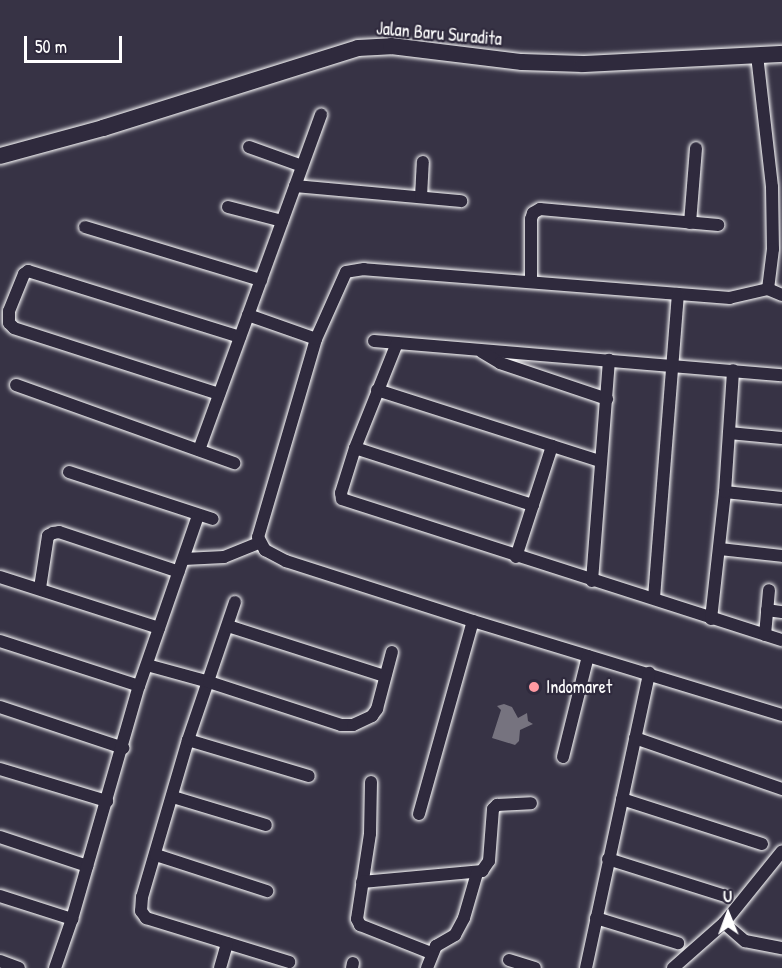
<!DOCTYPE html>
<style>
body{margin:0}
#map{position:relative;width:782px;height:968px;overflow:hidden;background:#373345;font-family:"Patrick Hand",sans-serif}
div>[style]{position:absolute}
.water>*{inset:0;background:#76737f}
.roads{filter:drop-shadow(0 0 2px #fff) drop-shadow(0 0 2px #fff)}
.minor>*{height:12px;margin:-6px;padding:0 6px;transform-origin:6px;border-radius:6px;background:#2f2a3d}
.secondary>*{height:16px;margin:-8px;padding:0 8px;transform-origin:8px;border-radius:8px;background:#2f2a3d}
.dots>*{width:16px;height:16px;translate:-50% -50%;box-sizing:border-box;border:3px solid #2f2a3d;border-radius:50%}
span{translate:-50% -50%;white-space:nowrap;text-align:center;line-height:1.15;-webkit-text-stroke:4.5px #2f2a3d;paint-order:stroke}
.street-label{font-size:18px;color:#fff}
.poi-label{font-size:18px;color:#fff}
.left{translate:0 -50%;text-align:left}
.north{position:absolute;left:698px;top:884px;width:60px;height:60px;-webkit-text-stroke:4px #2f2a3d;paint-order:stroke;rotate:359deg;font-size:16px;font-weight:700;line-height:24px;text-align:center;color:#fff}
.north::after{content:'';display:block;margin:auto;width:21px;height:27px;background:#fff;clip-path:polygon(50% 0,100% 100%,50% 72%,0 100%)}
.scale{position:absolute;left:24px;top:36px;width:98px;height:27px;box-sizing:border-box;border:3px solid #fff;border-top:0;padding-left:8px;font-size:18px;line-height:21px;white-space:nowrap;color:#fff;-webkit-text-stroke:4px #2f2a3d;paint-order:stroke}
</style>
<div id="map">
<div class="water">
<i style="clip-path:polygon(504px 704px,512px 707px,518px 718px,527px 713px,528px 721px,533px 724px,520px 730px,519px 741px,515px 745px,492px 738px,501px 710px,497px 706px)"></i>
</div>
<div class="roads">
<div class="minor">
<i style="left:757px;top:55px;width:133px;rotate:83.5deg"></i>
<i style="left:772px;top:187px;width:62px;rotate:89.1deg"></i>
<i style="left:773px;top:249px;width:40px;rotate:97.1deg"></i>
<i style="left:249px;top:147px;width:56px;rotate:19.7deg"></i>
<i style="left:295px;top:186px;width:167px;rotate:5.2deg"></i>
<i style="left:421px;top:197px;width:35px;rotate:-87deg"></i>
<i style="left:228px;top:207px;width:56px;rotate:14.5deg"></i>
<i style="left:690px;top:223px;width:75px;rotate:-85.4deg"></i>
<i style="left:85px;top:227px;width:184px;rotate:16.8deg"></i>
<i style="left:531px;top:282px;width:63px;rotate:-90deg"></i>
<i style="left:531px;top:219px;width:6px;rotate:-72deg"></i>
<i style="left:533px;top:213px;width:8px;rotate:-30deg"></i>
<i style="left:540px;top:209px;width:179px;rotate:5.1deg"></i>
<i style="left:782px;top:295px;width:15px;rotate:-157deg"></i>
<i style="left:768px;top:289px;width:39px;rotate:167deg"></i>
<i style="left:730px;top:298px;width:367px;rotate:-175.5deg"></i>
<i style="left:364px;top:269px;width:18px;rotate:171deg"></i>
<i style="left:346px;top:272px;width:73px;rotate:114.1deg"></i>
<i style="left:316px;top:339px;width:206px;rotate:106.3deg"></i>
<i style="left:258px;top:537px;width:15px;rotate:62deg"></i>
<i style="left:265px;top:550px;width:24px;rotate:28deg"></i>
<i style="left:286px;top:561px;width:196px;rotate:17.8deg"></i>
<i style="left:473px;top:621px;width:323px;rotate:16.9deg"></i>
<i style="left:248px;top:315px;width:72px;rotate:19.4deg"></i>
<i style="left:374px;top:341px;width:409px;rotate:4.8deg"></i>
<i style="left:397px;top:343px;width:113px;rotate:111.8deg"></i>
<i style="left:355px;top:448px;width:47px;rotate:107.3deg"></i>
<i style="left:341px;top:493px;width:6px;rotate:81deg"></i>
<i style="left:342px;top:499px;width:462px;rotate:17.8deg"></i>
<i style="left:482px;top:352px;width:21px;rotate:31deg"></i>
<i style="left:500px;top:363px;width:113px;rotate:18.6deg"></i>
<i style="left:16px;top:385px;width:232px;rotate:19.7deg"></i>
<i style="left:377px;top:390px;width:234px;rotate:17.7deg"></i>
<i style="left:219px;top:394px;width:215px;rotate:-162.2deg"></i>
<i style="left:14px;top:328px;width:7px;rotate:-135deg"></i>
<i style="left:9px;top:323px;width:12px;rotate:-90deg"></i>
<i style="left:9px;top:311px;width:40px;rotate:-68deg"></i>
<i style="left:24px;top:274px;width:5px;rotate:-37deg"></i>
<i style="left:28px;top:271px;width:222px;rotate:17.3deg"></i>
<i style="left:729px;top:433px;width:53px;rotate:5.4deg"></i>
<i style="left:355px;top:448px;width:187px;rotate:17.8deg"></i>
<i style="left:199px;top:450px;width:357px;rotate:-70deg"></i>
<i style="left:69px;top:472px;width:151px;rotate:18.1deg"></i>
<i style="left:725px;top:492px;width:57px;rotate:6deg"></i>
<i style="left:720px;top:549px;width:62px;rotate:6.4deg"></i>
<i style="left:516px;top:557px;width:117px;rotate:-72deg"></i>
<i style="left:184px;top:559px;width:40px;rotate:-2.9deg"></i>
<i style="left:224px;top:557px;width:38px;rotate:-22deg"></i>
<i style="left:0;top:577px;width:167px;rotate:17.8deg"></i>
<i style="left:592px;top:581px;width:222px;rotate:-85.6deg"></i>
<i style="left:40px;top:588px;width:53px;rotate:-81.3deg"></i>
<i style="left:48px;top:536px;width:6px;rotate:-31deg"></i>
<i style="left:53px;top:533px;width:6px;rotate:-9deg"></i>
<i style="left:59px;top:532px;width:126px;rotate:18.4deg"></i>
<i style="left:654px;top:598px;width:305px;rotate:-85.5deg"></i>
<i style="left:235px;top:602px;width:146px;rotate:108.8deg"></i>
<i style="left:188px;top:740px;width:164px;rotate:106.3deg"></i>
<i style="left:142px;top:897px;width:14px;rotate:94deg"></i>
<i style="left:141px;top:911px;width:9px;rotate:54deg"></i>
<i style="left:146px;top:918px;width:150px;rotate:17.1deg"></i>
<i style="left:767px;top:610px;width:15px;rotate:8deg"></i>
<i style="left:711px;top:619px;width:128px;rotate:-83.7deg"></i>
<i style="left:725px;top:492px;width:122px;rotate:-86.2deg"></i>
<i style="left:228px;top:626px;width:165px;rotate:17.7deg"></i>
<i style="left:765px;top:635px;width:45px;rotate:-84.9deg"></i>
<i style="left:0;top:641px;width:146px;rotate:17.9deg"></i>
<i style="left:147px;top:665px;width:64px;rotate:15.3deg"></i>
<i style="left:209px;top:682px;width:139px;rotate:18deg"></i>
<i style="left:341px;top:725px;width:12px"></i>
<i style="left:353px;top:725px;width:21px;rotate:-25deg"></i>
<i style="left:372px;top:716px;width:9px;rotate:-54deg"></i>
<i style="left:377px;top:709px;width:59px;rotate:-75.3deg"></i>
<i style="left:0;top:707px;width:130px;rotate:18.4deg"></i>
<i style="left:635px;top:738px;width:156px;rotate:19.1deg"></i>
<i style="left:188px;top:740px;width:126px;rotate:16.6deg"></i>
<i style="left:563px;top:757px;width:104px;rotate:-76.1deg"></i>
<i style="left:0;top:769px;width:112px;rotate:16.7deg"></i>
<i style="left:371px;top:782px;width:52px;rotate:91.1deg"></i>
<i style="left:370px;top:834px;width:86px;rotate:98.7deg"></i>
<i style="left:357px;top:919px;width:7px;rotate:63deg"></i>
<i style="left:360px;top:925px;width:76px;rotate:21.5deg"></i>
<i style="left:173px;top:797px;width:97px;rotate:16.8deg"></i>
<i style="left:622px;top:799px;width:147px;rotate:17.8deg"></i>
<i style="left:419px;top:814px;width:200px;rotate:-74.4deg"></i>
<i style="left:0;top:837px;width:92px;rotate:18.4deg"></i>
<i style="left:156px;top:855px;width:117px;rotate:18deg"></i>
<i style="left:608px;top:859px;width:123px;rotate:17.5deg"></i>
<i style="left:362px;top:882px;width:121px;rotate:-5.2deg"></i>
<i style="left:482px;top:871px;width:12px;rotate:-55deg"></i>
<i style="left:489px;top:861px;width:52px;rotate:-85.6deg"></i>
<i style="left:493px;top:809px;width:6px;rotate:-45deg"></i>
<i style="left:497px;top:805px;width:34px;rotate:-3deg"></i>
<i style="left:0;top:896px;width:76px;rotate:17.7deg"></i>
<i style="left:596px;top:918px;width:86px;rotate:17deg"></i>
<i style="left:724px;top:923px;width:28px;rotate:41deg"></i>
<i style="left:745px;top:941px;width:38px;rotate:11deg"></i>
<i style="left:509px;top:960px;width:27px;rotate:17deg"></i>
<i style="left:0;top:961px;width:20px;rotate:20deg"></i>
<i style="left:55px;top:968px;width:52px;rotate:-70.9deg"></i>
<i style="left:72px;top:919px;width:242px;rotate:-74deg"></i>
<i style="left:139px;top:686px;width:180px;rotate:-70.9deg"></i>
<i style="left:220px;top:968px;width:26px;rotate:-74deg"></i>
<i style="left:352px;top:968px;width:5px;rotate:-79deg"></i>
<i style="left:427px;top:968px;width:24px;rotate:-68deg"></i>
<i style="left:436px;top:946px;width:22px;rotate:-30deg"></i>
<i style="left:455px;top:935px;width:19px;rotate:-62deg"></i>
<i style="left:464px;top:918px;width:47px;rotate:-73.9deg"></i>
<i style="left:586px;top:968px;width:302px;rotate:-77.9deg"></i>
<i style="left:673px;top:968px;width:68px;rotate:-41.4deg"></i>
<i style="left:724px;top:923px;width:92px;rotate:-51.1deg"></i>
</div>
<div class="secondary">
<i style="left:0;top:156px;width:107px;rotate:-15.2deg"></i>
<i style="left:103px;top:128px;width:267px;rotate:-17.4deg"></i>
<i style="left:358px;top:48px;width:33px;rotate:-3deg"></i>
<i style="left:391px;top:46px;width:132px;rotate:7deg"></i>
<i style="left:522px;top:62px;width:61px;rotate:1.9deg"></i>
<i style="left:583px;top:64px;width:199px;rotate:-2.9deg"></i>
</div>
</div>
<div class="dots">
<i style="left:534px;top:687px;background:#ff9aa2"></i>
</div>
<div class="street-label">
<span style="left:439px;top:34px;rotate:5deg">Jalan Baru Suradita</span>
</div>
<div class="poi-label">
<span class="left" style="left:546px;top:687px">Indomaret</span>
</div>
<div class="north">U</div>
<div class="scale">50 m</div>
</div>
